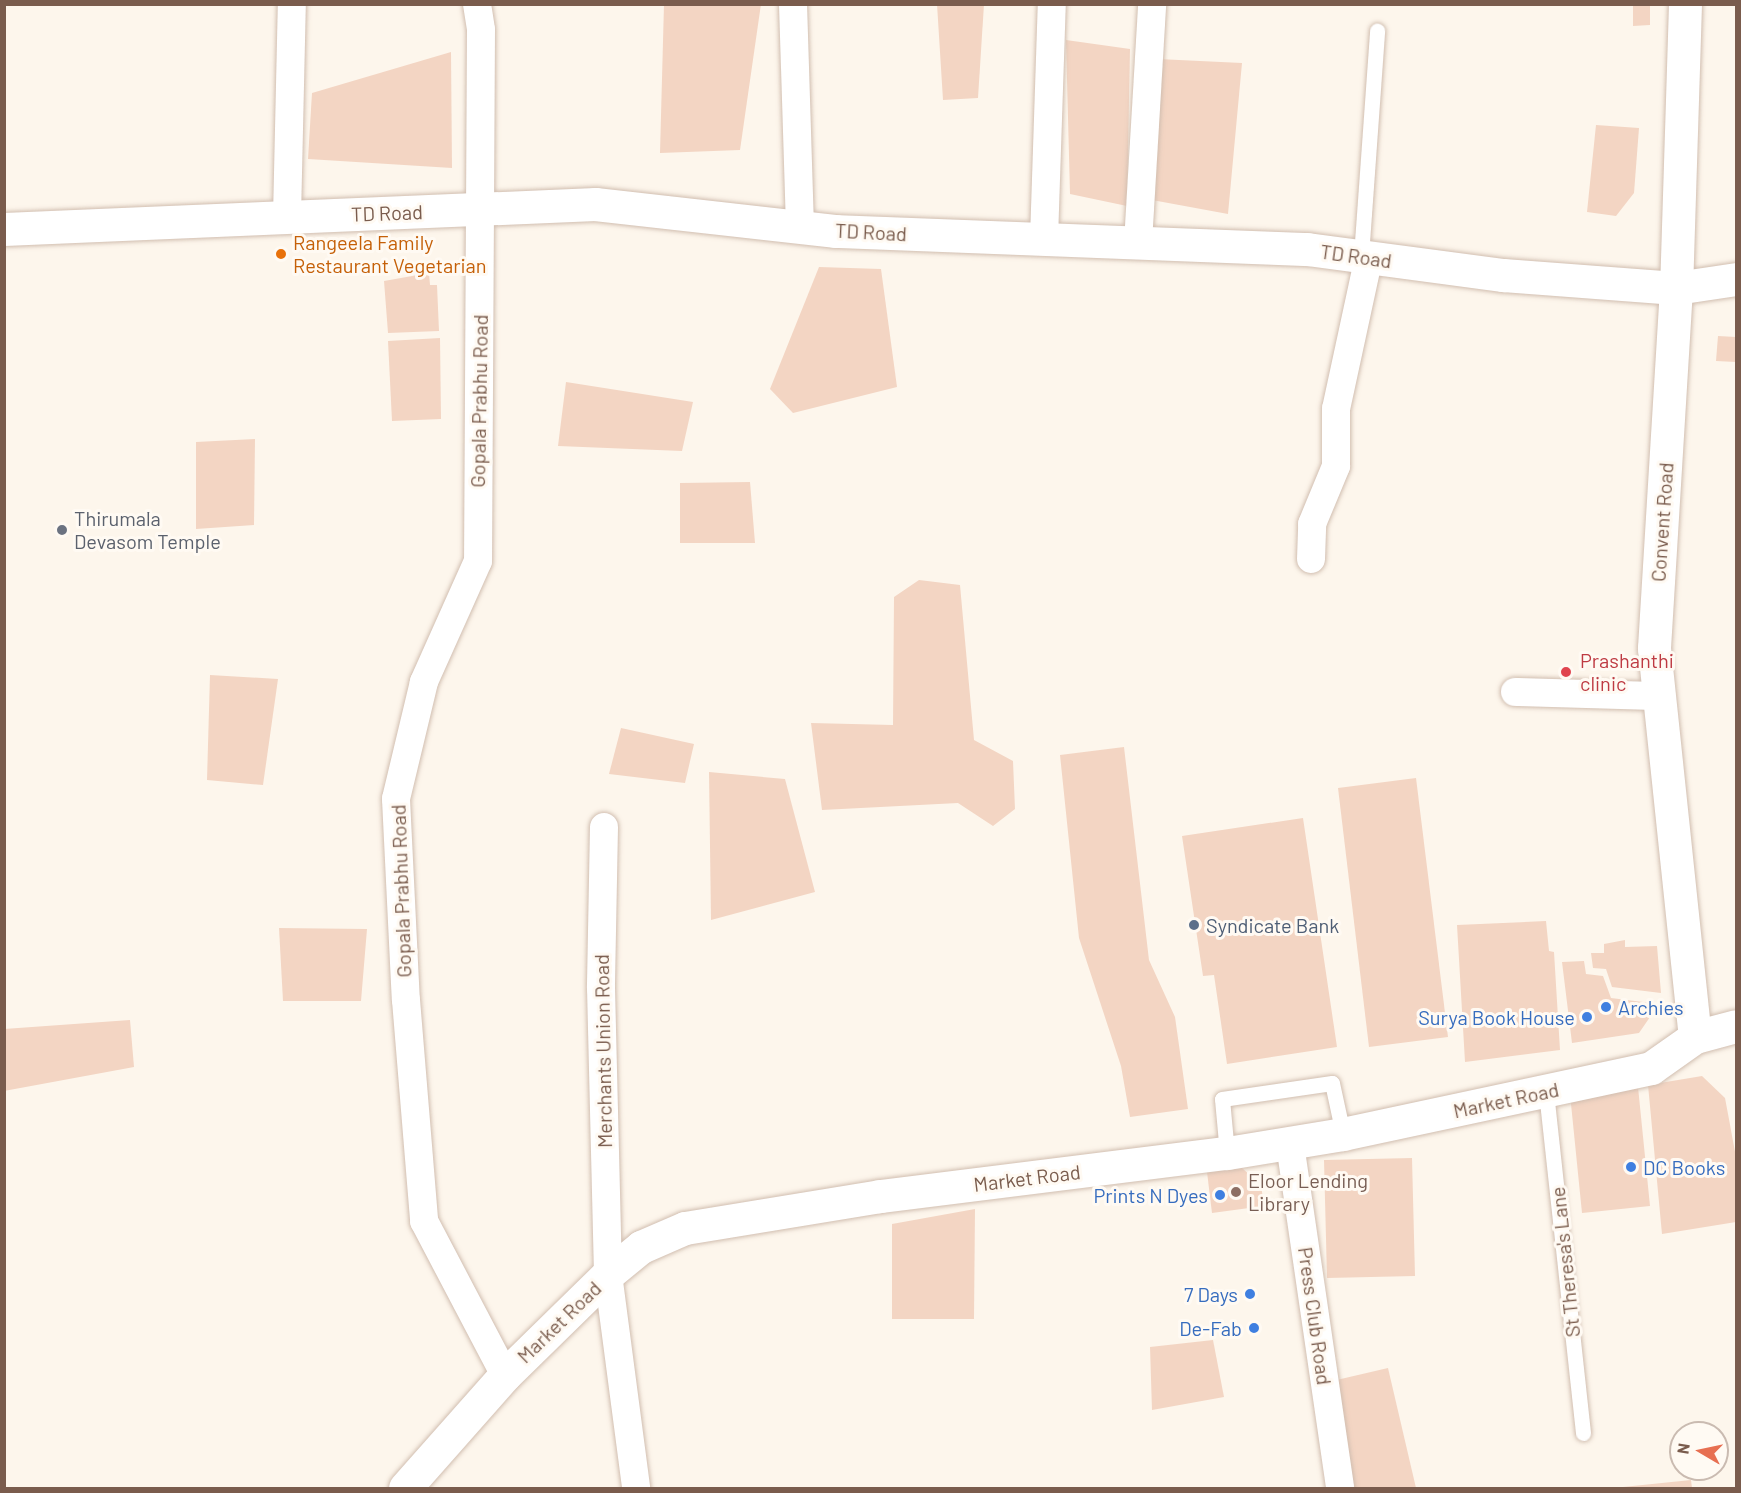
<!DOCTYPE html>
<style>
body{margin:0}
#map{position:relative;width:1741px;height:1493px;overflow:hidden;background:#fdf6ec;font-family:Barlow,sans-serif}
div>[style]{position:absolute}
.building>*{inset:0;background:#f3d5c3}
.roads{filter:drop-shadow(0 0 2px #d1beb0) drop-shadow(0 0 2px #d1beb0)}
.service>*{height:15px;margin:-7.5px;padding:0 7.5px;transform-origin:7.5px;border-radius:7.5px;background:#fff}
.minor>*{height:28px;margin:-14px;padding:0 14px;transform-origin:14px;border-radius:14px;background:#fff}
.tertiary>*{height:33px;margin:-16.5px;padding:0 16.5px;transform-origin:16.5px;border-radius:16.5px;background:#fff}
.dots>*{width:16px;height:16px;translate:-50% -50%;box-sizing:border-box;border:3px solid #fffaf3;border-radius:50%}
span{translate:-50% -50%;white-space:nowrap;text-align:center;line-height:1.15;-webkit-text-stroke:6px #fffaf3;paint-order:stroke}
.street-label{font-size:20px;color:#7a5c4d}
.food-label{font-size:20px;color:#c56008}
.left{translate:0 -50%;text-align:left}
.worship-label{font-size:20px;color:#5b616d}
.health-label{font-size:20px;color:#be3a42}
.service-label{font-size:20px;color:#4e5e75}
.shop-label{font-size:20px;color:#366cbe}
.right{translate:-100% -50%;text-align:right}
.education-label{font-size:20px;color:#785e54}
.frame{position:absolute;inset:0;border:6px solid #7a5c4d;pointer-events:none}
.north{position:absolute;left:1669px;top:1421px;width:60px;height:60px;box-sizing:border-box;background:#fffaf3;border:2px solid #cabbb1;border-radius:50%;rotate:279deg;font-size:16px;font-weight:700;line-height:24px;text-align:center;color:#7a5c4d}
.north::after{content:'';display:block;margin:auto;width:21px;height:27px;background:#e76f51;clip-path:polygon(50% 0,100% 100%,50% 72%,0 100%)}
</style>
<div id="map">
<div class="building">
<i style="clip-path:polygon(664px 4px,761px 4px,740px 150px,660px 153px)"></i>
<i style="clip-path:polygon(937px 4px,984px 4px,978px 98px,943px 100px)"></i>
<i style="clip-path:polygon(1633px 4px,1650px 4px,1650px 25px,1633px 26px)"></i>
<i style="clip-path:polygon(1066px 40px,1130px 49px,1127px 206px,1070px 194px)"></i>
<i style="clip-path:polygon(451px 52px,452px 168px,308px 159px,312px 93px)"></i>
<i style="clip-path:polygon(1158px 59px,1242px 63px,1228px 214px,1152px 200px)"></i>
<i style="clip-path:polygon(1596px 125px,1639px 128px,1634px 193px,1616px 216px,1587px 212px)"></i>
<i style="clip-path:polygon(819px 267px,881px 269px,897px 387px,793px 413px,770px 389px)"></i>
<i style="clip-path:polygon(429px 273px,430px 285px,437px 285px,439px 331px,388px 333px,384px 281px)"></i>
<i style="clip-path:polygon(1718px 336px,1736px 337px,1736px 362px,1716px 361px)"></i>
<i style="clip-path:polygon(440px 338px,441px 419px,392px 421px,388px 341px)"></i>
<i style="clip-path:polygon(566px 382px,693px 402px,682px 451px,558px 446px)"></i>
<i style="clip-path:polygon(255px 439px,254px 525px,196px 529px,196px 442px)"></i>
<i style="clip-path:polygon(750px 482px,755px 543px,680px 543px,680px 483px)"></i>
<i style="clip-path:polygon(919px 580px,960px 585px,974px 740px,1013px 761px,1015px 809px,993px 826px,958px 803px,822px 810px,811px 723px,893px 725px,894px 597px)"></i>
<i style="clip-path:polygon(210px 675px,278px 679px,263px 785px,207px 780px)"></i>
<i style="clip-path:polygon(621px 728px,694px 744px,685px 783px,609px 774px)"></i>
<i style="clip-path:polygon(1124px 747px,1149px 960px,1175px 1017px,1188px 1109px,1130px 1117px,1121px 1066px,1079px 938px,1060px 755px)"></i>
<i style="clip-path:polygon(709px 772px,785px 779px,815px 892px,711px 920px)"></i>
<i style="clip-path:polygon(1416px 778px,1448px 1037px,1369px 1047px,1338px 788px)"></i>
<i style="clip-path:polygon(1303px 818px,1337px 1047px,1227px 1064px,1214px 975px,1203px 976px,1182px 836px)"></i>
<i style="clip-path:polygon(1546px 921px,1549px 951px,1554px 952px,1560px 1050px,1465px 1062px,1457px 925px)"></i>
<i style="clip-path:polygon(279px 928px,367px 929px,361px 1001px,283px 1001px)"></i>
<i style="clip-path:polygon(1625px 940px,1625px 947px,1657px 946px,1661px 993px,1612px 987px,1606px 969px,1593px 968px,1591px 953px,1604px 953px,1604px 944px)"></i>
<i style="clip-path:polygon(1584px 961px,1586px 974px,1603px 976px,1611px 998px,1659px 1004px,1639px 1033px,1572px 1043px,1562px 962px)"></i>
<i style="clip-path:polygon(130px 1020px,134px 1067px,4px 1091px,4px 1029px)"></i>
<i style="clip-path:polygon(1702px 1076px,1725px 1098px,1736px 1157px,1736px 1222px,1662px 1234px,1648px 1085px)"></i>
<i style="clip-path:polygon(1638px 1087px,1650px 1206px,1582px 1213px,1570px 1094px)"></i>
<i style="clip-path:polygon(1412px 1158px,1415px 1276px,1327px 1278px,1324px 1160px)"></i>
<i style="clip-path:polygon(1242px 1168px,1261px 1185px,1264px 1206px,1212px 1213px,1207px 1172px)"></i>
<i style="clip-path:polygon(975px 1209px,974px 1319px,892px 1319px,892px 1224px)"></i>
<i style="clip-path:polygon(1213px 1340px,1224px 1397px,1152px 1410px,1150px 1347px)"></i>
<i style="clip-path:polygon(1388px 1368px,1416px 1488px,1352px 1488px,1328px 1382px)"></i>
<i style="clip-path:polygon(1691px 1480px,1692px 1488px,1623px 1488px,1623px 1487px)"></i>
</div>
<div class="roads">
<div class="service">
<i style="left:1361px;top:256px;width:226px;rotate:-85.9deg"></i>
<i style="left:1546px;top:1092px;width:343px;rotate:83.8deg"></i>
<i style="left:1227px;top:1153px;width:54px;rotate:-95.3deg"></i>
<i style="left:1222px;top:1099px;width:111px;rotate:-8.3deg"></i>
<i style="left:1332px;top:1083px;width:52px;rotate:77.8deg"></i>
</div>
<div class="minor">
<i style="left:477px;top:4px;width:26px;rotate:81deg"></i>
<i style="left:481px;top:30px;width:531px;rotate:90.32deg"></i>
<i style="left:478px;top:561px;width:133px;rotate:114.1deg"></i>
<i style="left:424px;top:682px;width:120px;rotate:103.5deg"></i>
<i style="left:396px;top:799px;width:201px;rotate:87.2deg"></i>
<i style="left:406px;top:1000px;width:222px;rotate:85.3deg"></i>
<i style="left:424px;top:1221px;width:174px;rotate:62.3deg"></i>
<i style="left:793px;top:4px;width:223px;rotate:88.2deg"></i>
<i style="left:287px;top:217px;width:213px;rotate:-88.7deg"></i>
<i style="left:1044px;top:239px;width:235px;rotate:-88.1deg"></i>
<i style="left:1138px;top:243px;width:239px;rotate:-86.6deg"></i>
<i style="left:1311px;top:559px;width:35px;rotate:-88deg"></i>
<i style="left:1312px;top:524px;width:63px;rotate:-67.5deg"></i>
<i style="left:1336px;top:466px;width:57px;rotate:-90deg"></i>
<i style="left:1336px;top:409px;width:156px;rotate:-77.8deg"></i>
<i style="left:1515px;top:692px;width:143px;rotate:1.6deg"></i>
<i style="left:604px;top:827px;width:161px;rotate:91.1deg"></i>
<i style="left:601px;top:988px;width:286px;rotate:88.6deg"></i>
<i style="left:608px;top:1274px;width:216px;rotate:82.5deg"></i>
<i style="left:1290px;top:1144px;width:348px;rotate:81.7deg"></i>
</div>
<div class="tertiary">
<i style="left:1685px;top:4px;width:284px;rotate:91.8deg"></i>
<i style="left:1676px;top:288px;width:361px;rotate:93.5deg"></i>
<i style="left:1654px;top:648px;width:391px;rotate:84deg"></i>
<i style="left:4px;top:229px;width:592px;rotate:-2.42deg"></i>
<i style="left:595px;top:204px;width:243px;rotate:6.4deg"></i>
<i style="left:836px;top:231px;width:471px;rotate:2.2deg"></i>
<i style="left:1307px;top:249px;width:198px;rotate:7.6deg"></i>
<i style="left:1503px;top:275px;width:173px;rotate:4.3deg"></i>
<i style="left:1676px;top:288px;width:61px;rotate:-8.5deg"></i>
<i style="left:405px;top:1488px;width:151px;rotate:-48.5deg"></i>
<i style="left:505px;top:1375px;width:144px;rotate:-44.4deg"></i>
<i style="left:608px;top:1274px;width:43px;rotate:-39.3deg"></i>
<i style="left:641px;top:1247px;width:48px;rotate:-23.4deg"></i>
<i style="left:685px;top:1228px;width:198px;rotate:-9.3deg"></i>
<i style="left:880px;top:1196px;width:350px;rotate:-7.1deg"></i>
<i style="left:1227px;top:1153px;width:118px;rotate:-9.3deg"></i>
<i style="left:1343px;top:1134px;width:315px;rotate:-12.1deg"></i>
<i style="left:1651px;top:1068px;width:54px;rotate:-35.2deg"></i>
<i style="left:1695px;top:1037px;width:42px;rotate:-15deg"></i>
</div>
</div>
<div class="dots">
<i style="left:281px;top:254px;background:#e8710a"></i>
<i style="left:62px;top:530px;background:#6b7280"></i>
<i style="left:1566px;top:672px;background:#e0444e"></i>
<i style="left:1194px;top:925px;background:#5c6f8a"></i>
<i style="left:1606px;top:1007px;background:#3f7fe0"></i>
<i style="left:1587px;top:1017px;background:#3f7fe0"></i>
<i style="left:1631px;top:1167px;background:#3f7fe0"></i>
<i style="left:1236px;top:1192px;background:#8d6e63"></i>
<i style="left:1220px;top:1195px;background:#3f7fe0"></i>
<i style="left:1250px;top:1294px;background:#3f7fe0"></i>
<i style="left:1254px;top:1328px;background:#3f7fe0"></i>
</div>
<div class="street-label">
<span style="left:387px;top:213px;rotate:-2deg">TD Road</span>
<span style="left:871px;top:232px;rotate:3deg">TD Road</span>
<span style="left:1356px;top:256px;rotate:8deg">TD Road</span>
<span style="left:479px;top:401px;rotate:-89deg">Gopala Prabhu Road</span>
<span style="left:1662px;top:522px;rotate:-86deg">Convent Road</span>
<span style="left:401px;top:891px;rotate:-92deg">Gopala Prabhu Road</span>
<span style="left:603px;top:1051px;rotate:-91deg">Merchants Union Road</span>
<span style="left:1506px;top:1100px;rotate:-12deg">Market Road</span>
<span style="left:1027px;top:1178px;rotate:-7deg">Market Road</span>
<span style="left:1565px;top:1262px;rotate:-96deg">St Theresa's Lane</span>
<span style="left:1315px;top:1316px;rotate:82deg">Press Club Road</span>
<span style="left:559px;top:1322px;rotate:-44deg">Market Road</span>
</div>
<div class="food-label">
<span class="left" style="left:293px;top:254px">Rangeela Family<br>Restaurant Vegetarian</span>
</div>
<div class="worship-label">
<span class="left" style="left:74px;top:530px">Thirumala<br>Devasom Temple</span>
</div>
<div class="health-label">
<span class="left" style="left:1580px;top:672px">Prashanthi<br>clinic</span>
</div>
<div class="service-label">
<span class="left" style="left:1206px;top:925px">Syndicate Bank</span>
</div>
<div class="shop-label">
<span class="left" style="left:1618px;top:1007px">Archies</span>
<span class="right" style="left:1575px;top:1017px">Surya Book House</span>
<span class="left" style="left:1643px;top:1167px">DC Books</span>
<span class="right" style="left:1208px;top:1195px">Prints N Dyes</span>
<span class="right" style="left:1238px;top:1294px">7 Days</span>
<span class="right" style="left:1242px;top:1328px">De-Fab</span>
</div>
<div class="education-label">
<span class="left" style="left:1248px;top:1192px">Eloor Lending<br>Library</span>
</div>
<div class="frame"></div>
<div class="north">N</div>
</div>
